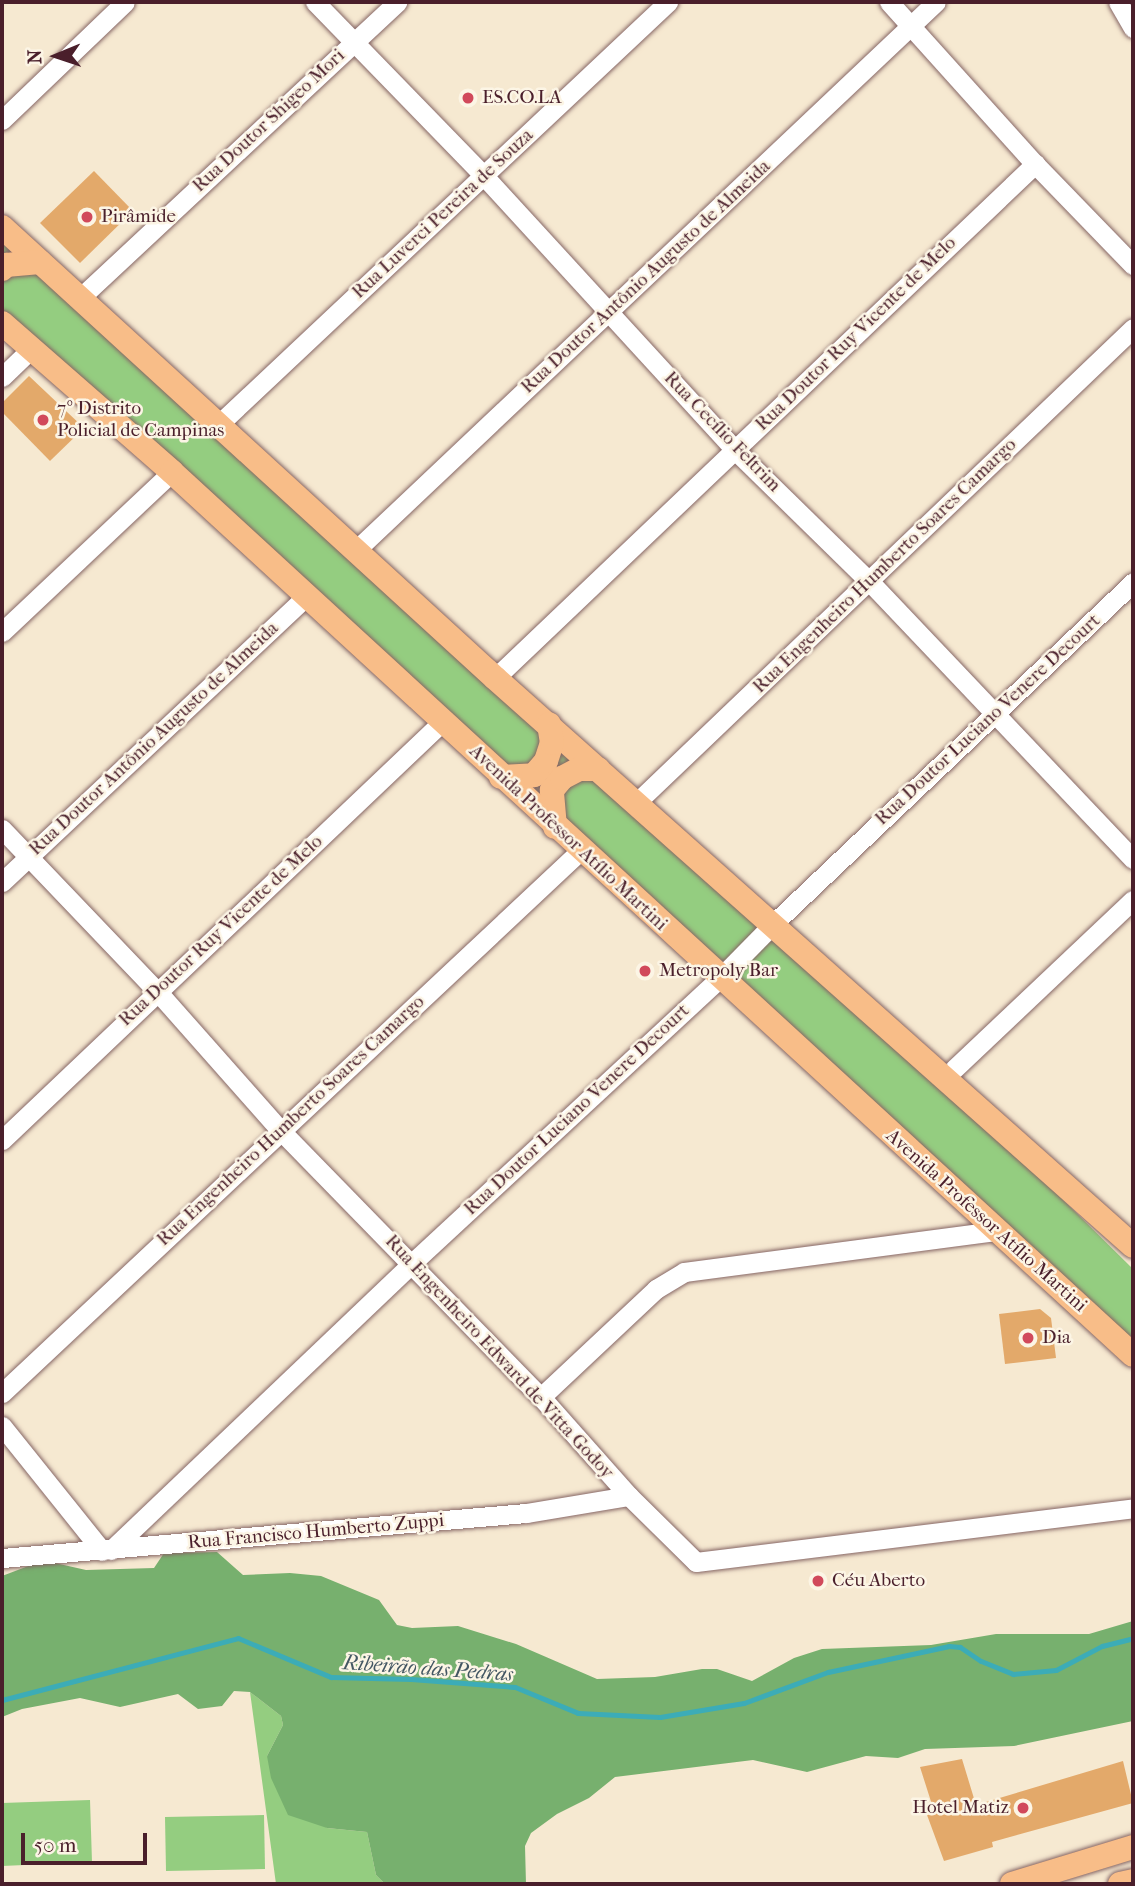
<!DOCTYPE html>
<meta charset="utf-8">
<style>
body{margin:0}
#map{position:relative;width:1135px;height:1886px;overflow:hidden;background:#f6e9d1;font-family:"IM FELL French Canon",serif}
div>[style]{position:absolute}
.green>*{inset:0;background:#94cd80}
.forest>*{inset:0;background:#77b06e}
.stream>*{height:5px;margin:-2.5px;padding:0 2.5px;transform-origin:2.5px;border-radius:2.5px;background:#3cacb7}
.building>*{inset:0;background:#e3a96a}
.roads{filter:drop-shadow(0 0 2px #866665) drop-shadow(0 0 2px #866665)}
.minor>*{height:19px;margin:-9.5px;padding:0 9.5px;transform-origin:9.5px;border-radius:9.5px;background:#fff}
.major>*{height:24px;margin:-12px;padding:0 12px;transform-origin:12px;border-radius:12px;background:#f8bd88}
.dots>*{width:19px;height:19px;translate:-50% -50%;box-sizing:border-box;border:4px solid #fcf5e5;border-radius:50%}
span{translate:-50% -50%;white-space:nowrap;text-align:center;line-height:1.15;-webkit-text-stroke:5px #fcf5e5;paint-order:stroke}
.poi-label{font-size:19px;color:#4a1f2b}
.left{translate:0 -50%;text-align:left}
.right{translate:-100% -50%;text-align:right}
.street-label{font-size:19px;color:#4a1f2b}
.water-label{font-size:21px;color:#445763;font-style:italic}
.frame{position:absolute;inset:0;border:4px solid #4a1f2b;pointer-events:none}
.north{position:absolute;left:21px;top:21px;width:70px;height:70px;-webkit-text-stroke:5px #fcf5e5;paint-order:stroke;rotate:268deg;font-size:19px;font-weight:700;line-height:28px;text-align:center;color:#4a1f2b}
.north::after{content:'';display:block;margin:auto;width:24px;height:32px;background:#4a1f2b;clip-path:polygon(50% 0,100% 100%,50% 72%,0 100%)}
.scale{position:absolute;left:21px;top:1833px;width:126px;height:32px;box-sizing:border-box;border:4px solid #4a1f2b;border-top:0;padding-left:9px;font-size:21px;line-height:24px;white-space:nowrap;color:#4a1f2b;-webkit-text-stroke:5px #fcf5e5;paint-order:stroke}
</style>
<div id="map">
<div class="green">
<i style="clip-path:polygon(2px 233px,1047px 1184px,1133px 1269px,1133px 1352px,2px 319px)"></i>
<i style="clip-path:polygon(250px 1692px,281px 1716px,283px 1725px,267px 1756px,327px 1828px,367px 1832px,376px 1875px,385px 1884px,276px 1884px)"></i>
<i style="clip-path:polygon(90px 1800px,92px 1862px,2px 1866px,2px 1803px)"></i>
<i style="clip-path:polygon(264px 1815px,265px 1869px,166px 1871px,165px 1817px)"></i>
</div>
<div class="forest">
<i style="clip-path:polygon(217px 1552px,243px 1575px,290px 1573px,321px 1576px,379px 1600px,397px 1625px,412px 1628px,458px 1626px,516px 1644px,597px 1679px,655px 1677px,702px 1669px,717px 1669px,752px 1681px,794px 1658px,822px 1649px,931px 1645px,996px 1634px,1089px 1634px,1133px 1621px,1133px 1721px,1014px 1746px,925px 1749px,898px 1758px,866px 1756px,807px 1772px,753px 1760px,615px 1777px,589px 1798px,557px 1814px,531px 1833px,525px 1846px,526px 1884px,385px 1884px,376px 1875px,367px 1832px,327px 1828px,288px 1815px,271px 1778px,267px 1756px,283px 1725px,281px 1716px,250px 1692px,234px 1691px,222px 1706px,198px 1709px,178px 1694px,120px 1707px,80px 1698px,22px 1709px,2px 1717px,2px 1576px,31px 1565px,55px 1563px,86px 1570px,154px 1568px,164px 1553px)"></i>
</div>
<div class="stream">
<i style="left:2px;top:1700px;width:244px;rotate:-14.7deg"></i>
<i style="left:238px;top:1638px;width:101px;rotate:22.8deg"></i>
<i style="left:331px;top:1677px;width:80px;rotate:1.4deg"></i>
<i style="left:411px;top:1679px;width:104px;rotate:4.4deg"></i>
<i style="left:515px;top:1687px;width:68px;rotate:22.4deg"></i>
<i style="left:578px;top:1713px;width:82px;rotate:2.8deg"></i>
<i style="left:660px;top:1717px;width:85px;rotate:-9.5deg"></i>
<i style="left:744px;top:1703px;width:90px;rotate:-20.3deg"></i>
<i style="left:828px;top:1672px;width:124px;rotate:-12.1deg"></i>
<i style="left:949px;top:1646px;width:11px;rotate:5deg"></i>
<i style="left:960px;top:1647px;width:25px;rotate:34deg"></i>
<i style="left:981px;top:1661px;width:35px;rotate:22deg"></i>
<i style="left:1013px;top:1674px;width:43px;rotate:-5.3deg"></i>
<i style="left:1056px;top:1670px;width:52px;rotate:-27.6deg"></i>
<i style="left:1102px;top:1646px;width:32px;rotate:-14deg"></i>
</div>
<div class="building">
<i style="clip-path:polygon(94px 171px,133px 211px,80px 263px,40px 223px)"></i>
<i style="clip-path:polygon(29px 376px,84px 428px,50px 461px,2px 412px,2px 403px)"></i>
<i style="clip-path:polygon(1040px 1309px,1051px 1318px,1056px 1358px,1005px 1364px,999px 1314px)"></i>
<i style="clip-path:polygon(962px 1759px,976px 1805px,1123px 1761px,1133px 1803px,992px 1842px,993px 1847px,944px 1861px,927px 1815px,934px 1811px,920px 1767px)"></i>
</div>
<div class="roads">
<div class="minor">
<i style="left:315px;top:2px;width:243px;rotate:45.8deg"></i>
<i style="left:484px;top:176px;width:372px;rotate:47.5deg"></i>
<i style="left:735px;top:450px;width:189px;rotate:44.4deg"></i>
<i style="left:870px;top:582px;width:382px;rotate:46.5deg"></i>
<i style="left:889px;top:2px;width:218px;rotate:48deg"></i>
<i style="left:1035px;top:164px;width:141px;rotate:45.9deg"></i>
<i style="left:1118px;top:2px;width:30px;rotate:60deg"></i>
<i style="left:2px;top:120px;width:170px;rotate:-43.8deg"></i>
<i style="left:80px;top:298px;width:434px;rotate:-43deg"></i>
<i style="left:2px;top:377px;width:40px;rotate:-44deg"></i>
<i style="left:218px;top:425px;width:618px;rotate:-43.23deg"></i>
<i style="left:355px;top:551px;width:799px;rotate:-43.38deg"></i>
<i style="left:2px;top:632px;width:233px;rotate:-43.3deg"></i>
<i style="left:495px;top:678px;width:746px;rotate:-43.59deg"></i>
<i style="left:636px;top:803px;width:687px;rotate:-43.7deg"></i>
<i style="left:2px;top:829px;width:224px;rotate:46.3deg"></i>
<i style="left:157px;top:991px;width:187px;rotate:48.5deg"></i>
<i style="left:281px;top:1131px;width:372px;rotate:45.7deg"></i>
<i style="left:541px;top:1397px;width:132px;rotate:48.4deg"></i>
<i style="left:629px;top:1496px;width:94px;rotate:44.6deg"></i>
<i style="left:696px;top:1562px;width:440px;rotate:-7deg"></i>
<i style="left:2px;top:882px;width:418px;rotate:-43.2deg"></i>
<i style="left:954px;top:1069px;width:246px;rotate:-43.4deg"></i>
<i style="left:2px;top:1140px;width:607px;rotate:-43.53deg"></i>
<i style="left:2px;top:1393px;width:794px;rotate:-43.16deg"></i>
<i style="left:541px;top:1397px;width:158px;rotate:-43.2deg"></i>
<i style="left:656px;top:1289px;width:33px;rotate:-31deg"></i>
<i style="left:684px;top:1272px;width:316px;rotate:-7.5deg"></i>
<i style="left:2px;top:1426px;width:160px;rotate:51.3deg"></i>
<i style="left:111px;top:1550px;width:414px;rotate:-43.6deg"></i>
<i style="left:411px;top:1264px;width:421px;rotate:-42.8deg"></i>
<i style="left:720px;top:978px;width:76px;rotate:-45.5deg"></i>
<i style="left:773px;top:924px;width:497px;rotate:-43.5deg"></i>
<i style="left:2px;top:1558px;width:526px;rotate:-4.91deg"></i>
<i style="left:526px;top:1513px;width:104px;rotate:-9.4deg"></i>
</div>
<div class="major">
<i style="left:2px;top:227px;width:668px;rotate:42.45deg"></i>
<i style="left:495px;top:678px;width:854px;rotate:41.68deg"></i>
<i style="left:2px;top:269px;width:6px;rotate:-45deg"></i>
<i style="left:6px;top:265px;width:34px;rotate:-5deg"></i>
<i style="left:2px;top:323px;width:226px;rotate:41.2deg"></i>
<i style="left:172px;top:472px;width:1305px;rotate:42.58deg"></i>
<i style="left:501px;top:777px;width:33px;rotate:-3deg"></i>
<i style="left:534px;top:775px;width:18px;rotate:-49deg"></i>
<i style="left:546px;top:761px;width:19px;rotate:-72deg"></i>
<i style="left:552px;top:743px;width:19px;rotate:-99deg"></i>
<i style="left:555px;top:827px;width:37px;rotate:-95deg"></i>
<i style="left:552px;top:790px;width:16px;rotate:-50deg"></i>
<i style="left:562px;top:778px;width:19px;rotate:-28deg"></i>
<i style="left:579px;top:769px;width:19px"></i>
<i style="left:1012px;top:1884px;width:127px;rotate:-17deg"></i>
<i style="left:1120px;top:1884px;width:13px;rotate:-13deg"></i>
</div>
</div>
<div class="dots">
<i style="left:468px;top:98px;background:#d1495b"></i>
<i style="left:87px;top:217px;background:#d1495b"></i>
<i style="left:43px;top:420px;background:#d1495b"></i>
<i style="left:645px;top:971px;background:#d1495b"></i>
<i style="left:1028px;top:1338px;background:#d1495b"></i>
<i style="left:818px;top:1581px;background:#d1495b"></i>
<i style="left:1023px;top:1808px;background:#d1495b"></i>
</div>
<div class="poi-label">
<span class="left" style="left:482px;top:98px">ES.CO.LA</span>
<span class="left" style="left:101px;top:217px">Pirâmide</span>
<span class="left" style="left:57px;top:420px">7º Distrito<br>Policial de Campinas</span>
<span class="left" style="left:659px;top:971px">Metropoly Bar</span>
<span class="left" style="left:1042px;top:1338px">Dia</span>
<span class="left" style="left:832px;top:1581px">Céu Aberto</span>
<span class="right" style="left:1009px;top:1808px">Hotel Matiz</span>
</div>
<div class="street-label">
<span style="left:269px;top:121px;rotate:-43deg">Rua Doutor Shigeo Mori</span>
<span style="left:443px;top:214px;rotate:-43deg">Rua Luverci Pereira de Souza</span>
<span style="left:646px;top:277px;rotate:-43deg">Rua Doutor Antônio Augusto de Almeida</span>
<span style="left:856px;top:334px;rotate:-44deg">Rua Doutor Ruy Vicente de Melo</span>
<span style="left:722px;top:432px;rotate:46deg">Rua Cecílio Feltrim</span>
<span style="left:885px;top:566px;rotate:-44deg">Rua Engenheiro Humberto Soares Camargo</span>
<span style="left:988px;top:720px;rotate:-43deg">Rua Doutor Luciano Venere Decourt</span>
<span style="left:154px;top:739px;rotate:-43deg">Rua Doutor Antônio Augusto de Almeida</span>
<span style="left:568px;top:838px;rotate:43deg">Avenida Professor Atílio Martini</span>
<span style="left:221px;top:931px;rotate:-43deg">Rua Doutor Ruy Vicente de Melo</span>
<span style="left:577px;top:1110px;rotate:-43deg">Rua Doutor Luciano Venere Decourt</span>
<span style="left:291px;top:1121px;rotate:-43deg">Rua Engenheiro Humberto Soares Camargo</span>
<span style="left:986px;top:1221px;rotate:42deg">Avenida Professor Atílio Martini</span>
<span style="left:499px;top:1357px;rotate:47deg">Rua Engenheiro Edward de Vitta Godoy</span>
<span style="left:316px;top:1532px;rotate:-5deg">Rua Francisco Humberto Zuppi</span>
</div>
<div class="water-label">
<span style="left:428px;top:1668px;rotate:4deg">Ribeirão das Pedras</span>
</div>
<div class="frame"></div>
<div class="north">N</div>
<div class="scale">50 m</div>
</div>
